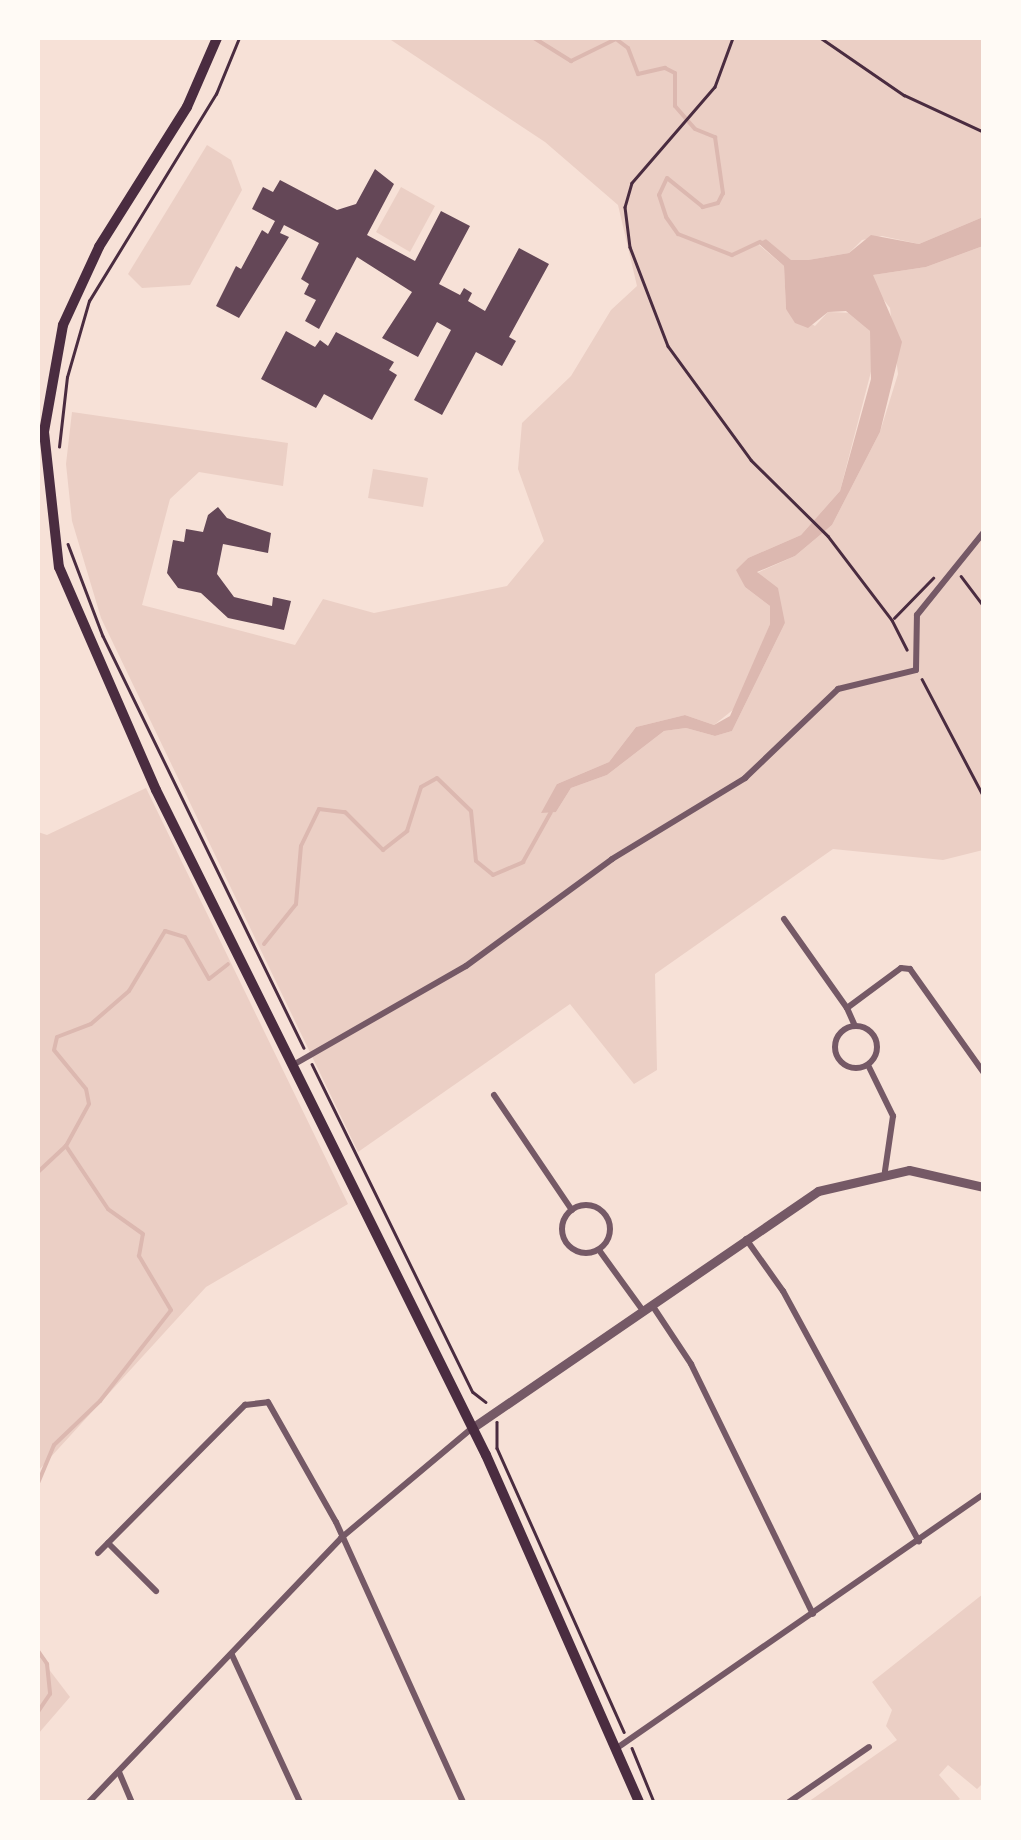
<!DOCTYPE html>
<style>
body{margin:0}
#map{position:relative;width:1021px;height:1840px;overflow:hidden;background:#f7e1d7;font-family:"Playfair Display",serif}
div>[style]{position:absolute}
.green>*{inset:0;background:#ebcfc5}
.water>*{inset:0;background:#dcb8b0}
.stream>*{height:4px;margin:-2px;padding:0 2px;transform-origin:2px;border-radius:2px;background:#dcb8b0}
.building>*{inset:0;background:#644757}
.path>*{height:2.5px;margin:-1.25px;padding:0 1.25px;transform-origin:1.25px;border-radius:1.25px;background:#4a2c40}
.minor>*{height:6px;margin:-3px;padding:0 3px;transform-origin:3px;border-radius:3px;background:#755966}
.minor>.ring{margin:-3px;padding:0;box-sizing:content-box;background:none;border:6px solid #755966;border-radius:50%}
.tertiary>*{height:9px;margin:-4.5px;padding:0 4.5px;transform-origin:4.5px;border-radius:4.5px;background:#755966}
.secondary>*{height:10px;margin:-5px;padding:0 5px;transform-origin:5px;border-radius:5px;background:#4a2c40}
span{translate:-50% -50%;white-space:nowrap;text-align:center;line-height:1.15;-webkit-text-stroke:9px #fffaf5;paint-order:stroke}
.frame{position:absolute;inset:0;border:40px solid #fffaf5;pointer-events:none}
</style>
<div id="map">
<div class="green">
<i style="clip-path:polygon(388px 38px,983px 38px,983px 217px,919px 244px,882px 236px,862px 240px,849px 253px,808px 260px,791px 261px,766px 239px,758px 244px,784px 266px,786px 309px,815px 326px,828px 312px,854px 313px,870px 331px,874px 360px,840px 491px,801px 535px,748px 558px,737px 570px,745px 587px,770px 606px,770px 624px,739px 705px,714px 725px,685px 715px,636px 727px,609px 762px,557px 784px,556px 812px,571px 788px,607px 775px,664px 731px,686px 728px,715px 736px,732px 731px,785px 623px,757px 573px,795px 556px,832px 525px,880px 432px,898px 374px,890px 308px,873px 286px,873px 275px,926px 267px,983px 246px,983px 850px,943px 860px,833px 849px,655px 974px,657px 1070px,634px 1084px,570px 1004px,358px 1152px,101px 618px,72px 521px,66px 464px,72px 412px,288px 443px,283px 486px,199px 472px,170px 499px,142px 605px,295px 645px,323px 599px,374px 613px,507px 586px,544px 541px,518px 469px,522px 423px,571px 376px,611px 310px,637px 286px,618px 205px,545px 142px)"></i>
<i style="clip-path:polygon(207px 145px,231px 160px,242px 190px,190px 285px,142px 288px,128px 274px)"></i>
<i style="clip-path:polygon(401px 187px,435px 206px,410px 252px,376px 232px)"></i>
<i style="clip-path:polygon(373px 469px,428px 478px,423px 507px,368px 498px)"></i>
<i style="clip-path:polygon(146px 788px,348px 1204px,206px 1287px,38px 1471px,38px 832px,47px 835px)"></i>
<i style="clip-path:polygon(983px 1594px,983px 1783px,977px 1789px,948px 1765px,939px 1775px,960px 1799px,955px 1802px,808px 1802px,897px 1740px,886px 1726px,892px 1710px,872px 1682px)"></i>
<i style="clip-path:polygon(38px 1655px,70px 1697px,38px 1734px)"></i>
</div>
<div class="water">
<i style="clip-path:polygon(983px 217px,983px 246px,926px 267px,873px 275px,902px 342px,880px 432px,832px 525px,795px 556px,757px 572px,778px 588px,785px 623px,732px 731px,715px 736px,686px 728px,664px 731px,607px 775px,571px 788px,556px 812px,541px 813px,557px 784px,609px 762px,636px 727px,685px 715px,714px 725px,730px 716px,770px 624px,770px 606px,745px 587px,736px 570px,748px 558px,801px 535px,840px 491px,871px 379px,870px 331px,846px 311px,828px 312px,808px 328px,795px 323px,786px 309px,784px 266px,758px 243px,766px 239px,791px 260px,808px 260px,849px 253px,871px 235px,919px 244px)"></i>
</div>
<div class="stream">
<i style="left:534px;top:38px;width:44px;rotate:31.9deg"></i>
<i style="left:571px;top:61px;width:50px;rotate:-26.1deg"></i>
<i style="left:616px;top:39px;width:15px;rotate:37deg"></i>
<i style="left:628px;top:48px;width:28px;rotate:69deg"></i>
<i style="left:638px;top:74px;width:28px;rotate:-13deg"></i>
<i style="left:665px;top:68px;width:11px;rotate:27deg"></i>
<i style="left:675px;top:73px;width:33px;rotate:90deg"></i>
<i style="left:675px;top:106px;width:30px;rotate:49deg"></i>
<i style="left:695px;top:129px;width:22px;rotate:22deg"></i>
<i style="left:715px;top:137px;width:57px;rotate:81.9deg"></i>
<i style="left:723px;top:193px;width:11px;rotate:117deg"></i>
<i style="left:718px;top:203px;width:16px;rotate:165deg"></i>
<i style="left:703px;top:207px;width:46px;rotate:-141.1deg"></i>
<i style="left:667px;top:178px;width:19px;rotate:115deg"></i>
<i style="left:659px;top:195px;width:23px;rotate:72deg"></i>
<i style="left:666px;top:217px;width:21px;rotate:55deg"></i>
<i style="left:678px;top:234px;width:58px;rotate:21.3deg"></i>
<i style="left:732px;top:255px;width:31px;rotate:-25deg"></i>
<i style="left:264px;top:944px;width:51px;rotate:-51.3deg"></i>
<i style="left:296px;top:904px;width:58px;rotate:-85.1deg"></i>
<i style="left:301px;top:846px;width:41px;rotate:-64.1deg"></i>
<i style="left:319px;top:809px;width:26px;rotate:7deg"></i>
<i style="left:345px;top:812px;width:54px;rotate:45deg"></i>
<i style="left:383px;top:850px;width:31px;rotate:-38deg"></i>
<i style="left:407px;top:831px;width:46px;rotate:-72.3deg"></i>
<i style="left:421px;top:787px;width:18px;rotate:-29deg"></i>
<i style="left:437px;top:778px;width:47px;rotate:44.1deg"></i>
<i style="left:471px;top:811px;width:50px;rotate:84.3deg"></i>
<i style="left:476px;top:861px;width:22px;rotate:39deg"></i>
<i style="left:493px;top:875px;width:33px;rotate:-23deg"></i>
<i style="left:523px;top:862px;width:57px;rotate:-60.8deg"></i>
<i style="left:38px;top:1172px;width:38px;rotate:-43deg"></i>
<i style="left:66px;top:1146px;width:48px;rotate:-61.3deg"></i>
<i style="left:89px;top:1104px;width:15px;rotate:-101deg"></i>
<i style="left:86px;top:1089px;width:50px;rotate:-129.4deg"></i>
<i style="left:54px;top:1050px;width:13px;rotate:-77deg"></i>
<i style="left:57px;top:1037px;width:36px;rotate:-21deg"></i>
<i style="left:91px;top:1024px;width:50px;rotate:-41deg"></i>
<i style="left:129px;top:991px;width:70px;rotate:-59deg"></i>
<i style="left:165px;top:931px;width:21px;rotate:17deg"></i>
<i style="left:185px;top:937px;width:48px;rotate:60.3deg"></i>
<i style="left:209px;top:979px;width:24px;rotate:-38deg"></i>
<i style="left:38px;top:1483px;width:41px;rotate:-67.2deg"></i>
<i style="left:54px;top:1445px;width:64px;rotate:-43.7deg"></i>
<i style="left:100px;top:1401px;width:115px;rotate:-52deg"></i>
<i style="left:171px;top:1310px;width:63px;rotate:-120.7deg"></i>
<i style="left:139px;top:1256px;width:22px;rotate:-80deg"></i>
<i style="left:143px;top:1234px;width:43px;rotate:-144.5deg"></i>
<i style="left:108px;top:1209px;width:76px;rotate:-123.7deg"></i>
<i style="left:38px;top:1651px;width:16px;rotate:55deg"></i>
<i style="left:47px;top:1664px;width:30px;rotate:84deg"></i>
<i style="left:50px;top:1694px;width:22px;rotate:124deg"></i>
</div>
<div class="building">
<i style="clip-path:polygon(375px 169px,394px 184px,367px 235px,415px 261px,441px 211px,470px 226px,439px 284px,460px 295px,464px 288px,472px 293px,468px 301px,485px 311px,519px 248px,549px 264px,509px 337px,516px 341px,502px 366px,476px 352px,442px 415px,414px 400px,451px 330px,437px 322px,418px 357px,382px 338px,412px 292px,357px 257px,319px 329px,305px 321px,316px 300px,304px 294px,309px 284px,301px 279px,319px 243px,284px 225px,280px 233px,289px 237px,239px 318px,216px 306px,236px 266px,241px 269px,262px 230px,268px 234px,275px 221px,252px 209px,263px 187px,273px 192px,280px 180px,337px 210px,356px 204px)"></i>
<i style="clip-path:polygon(286px 331px,315px 347px,320px 340px,328px 346px,336px 332px,394px 362px,389px 370px,397px 375px,372px 420px,324px 394px,316px 408px,261px 379px)"></i>
<i style="clip-path:polygon(218px 507px,227px 518px,271px 533px,268px 553px,223px 544px,217px 574px,234px 597px,272px 606px,273px 597px,291px 601px,284px 630px,228px 618px,201px 593px,178px 588px,167px 573px,173px 540px,184px 542px,186px 529px,203px 532px,208px 515px)"></i>
</div>
<div class="path">
<i style="left:733px;top:38px;width:52px;rotate:110.2deg"></i>
<i style="left:715px;top:87px;width:127px;rotate:130.8deg"></i>
<i style="left:632px;top:183px;width:25px;rotate:106deg"></i>
<i style="left:625px;top:207px;width:40px;rotate:82.9deg"></i>
<i style="left:630px;top:247px;width:106px;rotate:69deg"></i>
<i style="left:668px;top:346px;width:141px;rotate:53.9deg"></i>
<i style="left:751px;top:460px;width:108px;rotate:44.6deg"></i>
<i style="left:828px;top:536px;width:106px;rotate:52.7deg"></i>
<i style="left:892px;top:620px;width:33px;rotate:63deg"></i>
<i style="left:821px;top:38px;width:101px;rotate:34.5deg"></i>
<i style="left:904px;top:95px;width:88px;rotate:24.8deg"></i>
<i style="left:59px;top:447px;width:70px;rotate:-83.5deg"></i>
<i style="left:67px;top:377px;width:79px;rotate:-73.9deg"></i>
<i style="left:89px;top:301px;width:243px;rotate:-58.5deg"></i>
<i style="left:216px;top:94px;width:61px;rotate:-67.7deg"></i>
<i style="left:68px;top:544px;width:98px;rotate:69.2deg"></i>
<i style="left:103px;top:636px;width:458px;rotate:64deg"></i>
<i style="left:961px;top:576px;width:39px;rotate:53deg"></i>
<i style="left:894px;top:618px;width:56px;rotate:-45.7deg"></i>
<i style="left:922px;top:679px;width:133px;rotate:62.3deg"></i>
<i style="left:312px;top:1064px;width:365px;rotate:63.9deg"></i>
<i style="left:473px;top:1392px;width:16px;rotate:38deg"></i>
<i style="left:497px;top:1422px;width:26px;rotate:90deg"></i>
<i style="left:497px;top:1448px;width:311px;rotate:65.9deg"></i>
<i style="left:632px;top:1748px;width:58px;rotate:67.8deg"></i>
</div>
<div class="minor">
<i style="left:784px;top:919px;width:109px;rotate:54.7deg"></i>
<i class="ring" style="left:835px;top:1026px;width:36px;height:36px"></i>
<i style="left:855px;top:1026px;width:20px;rotate:-114deg"></i>
<i style="left:847px;top:1008px;width:67px;rotate:-36.5deg"></i>
<i style="left:901px;top:968px;width:9px;rotate:6deg"></i>
<i style="left:910px;top:969px;width:128px;rotate:54.6deg"></i>
<i style="left:293px;top:1065px;width:199px;rotate:-29.8deg"></i>
<i style="left:466px;top:966px;width:181px;rotate:-36.2deg"></i>
<i style="left:612px;top:859px;width:156px;rotate:-31.3deg"></i>
<i style="left:745px;top:778px;width:129px;rotate:-43.7deg"></i>
<i style="left:838px;top:689px;width:80px;rotate:-13.7deg"></i>
<i style="left:916px;top:670px;width:55px;rotate:-89deg"></i>
<i style="left:917px;top:615px;width:107px;rotate:-51.1deg"></i>
<i style="left:868px;top:1065px;width:57px;rotate:63.9deg"></i>
<i style="left:893px;top:1116px;width:56px;rotate:98.3deg"></i>
<i style="left:494px;top:1095px;width:139px;rotate:55.9deg"></i>
<i class="ring" style="left:562px;top:1205px;width:42px;height:42px"></i>
<i style="left:746px;top:1239px;width:64px;rotate:54.6deg"></i>
<i style="left:783px;top:1291px;width:285px;rotate:61.5deg"></i>
<i style="left:599px;top:1250px;width:72px;rotate:54.1deg"></i>
<i style="left:652px;top:1305px;width:71px;rotate:56.5deg"></i>
<i style="left:691px;top:1364px;width:278px;rotate:64deg"></i>
<i style="left:108px;top:1543px;width:68px;rotate:45deg"></i>
<i style="left:98px;top:1553px;width:209px;rotate:-45.2deg"></i>
<i style="left:245px;top:1405px;width:23px;rotate:-7deg"></i>
<i style="left:268px;top:1402px;width:138px;rotate:60.5deg"></i>
<i style="left:336px;top:1522px;width:307px;rotate:65.6deg"></i>
<i style="left:232px;top:1655px;width:162px;rotate:65.2deg"></i>
<i style="left:617px;top:1748px;width:446px;rotate:-34.7deg"></i>
<i style="left:119px;top:1772px;width:33px;rotate:67deg"></i>
<i style="left:89px;top:1802px;width:365px;rotate:-46.3deg"></i>
<i style="left:341px;top:1538px;width:171px;rotate:-40deg"></i>
<i style="left:789px;top:1802px;width:97px;rotate:-34.5deg"></i>
</div>
<div class="tertiary">
<i style="left:472px;top:1428px;width:419px;rotate:-34.4deg"></i>
<i style="left:818px;top:1191px;width:93px;rotate:-13deg"></i>
<i style="left:909px;top:1170px;width:77px;rotate:12.8deg"></i>
</div>
<div class="secondary">
<i style="left:217px;top:38px;width:75px;rotate:113.5deg"></i>
<i style="left:187px;top:107px;width:165px;rotate:122.2deg"></i>
<i style="left:99px;top:247px;width:86px;rotate:114.8deg"></i>
<i style="left:63px;top:325px;width:109px;rotate:100.1deg"></i>
<i style="left:44px;top:432px;width:136px;rotate:83.7deg"></i>
<i style="left:59px;top:567px;width:243px;rotate:66.5deg"></i>
<i style="left:156px;top:790px;width:742px;rotate:63.61deg"></i>
<i style="left:486px;top:1455px;width:379px;rotate:66.2deg"></i>
</div>
<div class="frame"></div>
</div>
